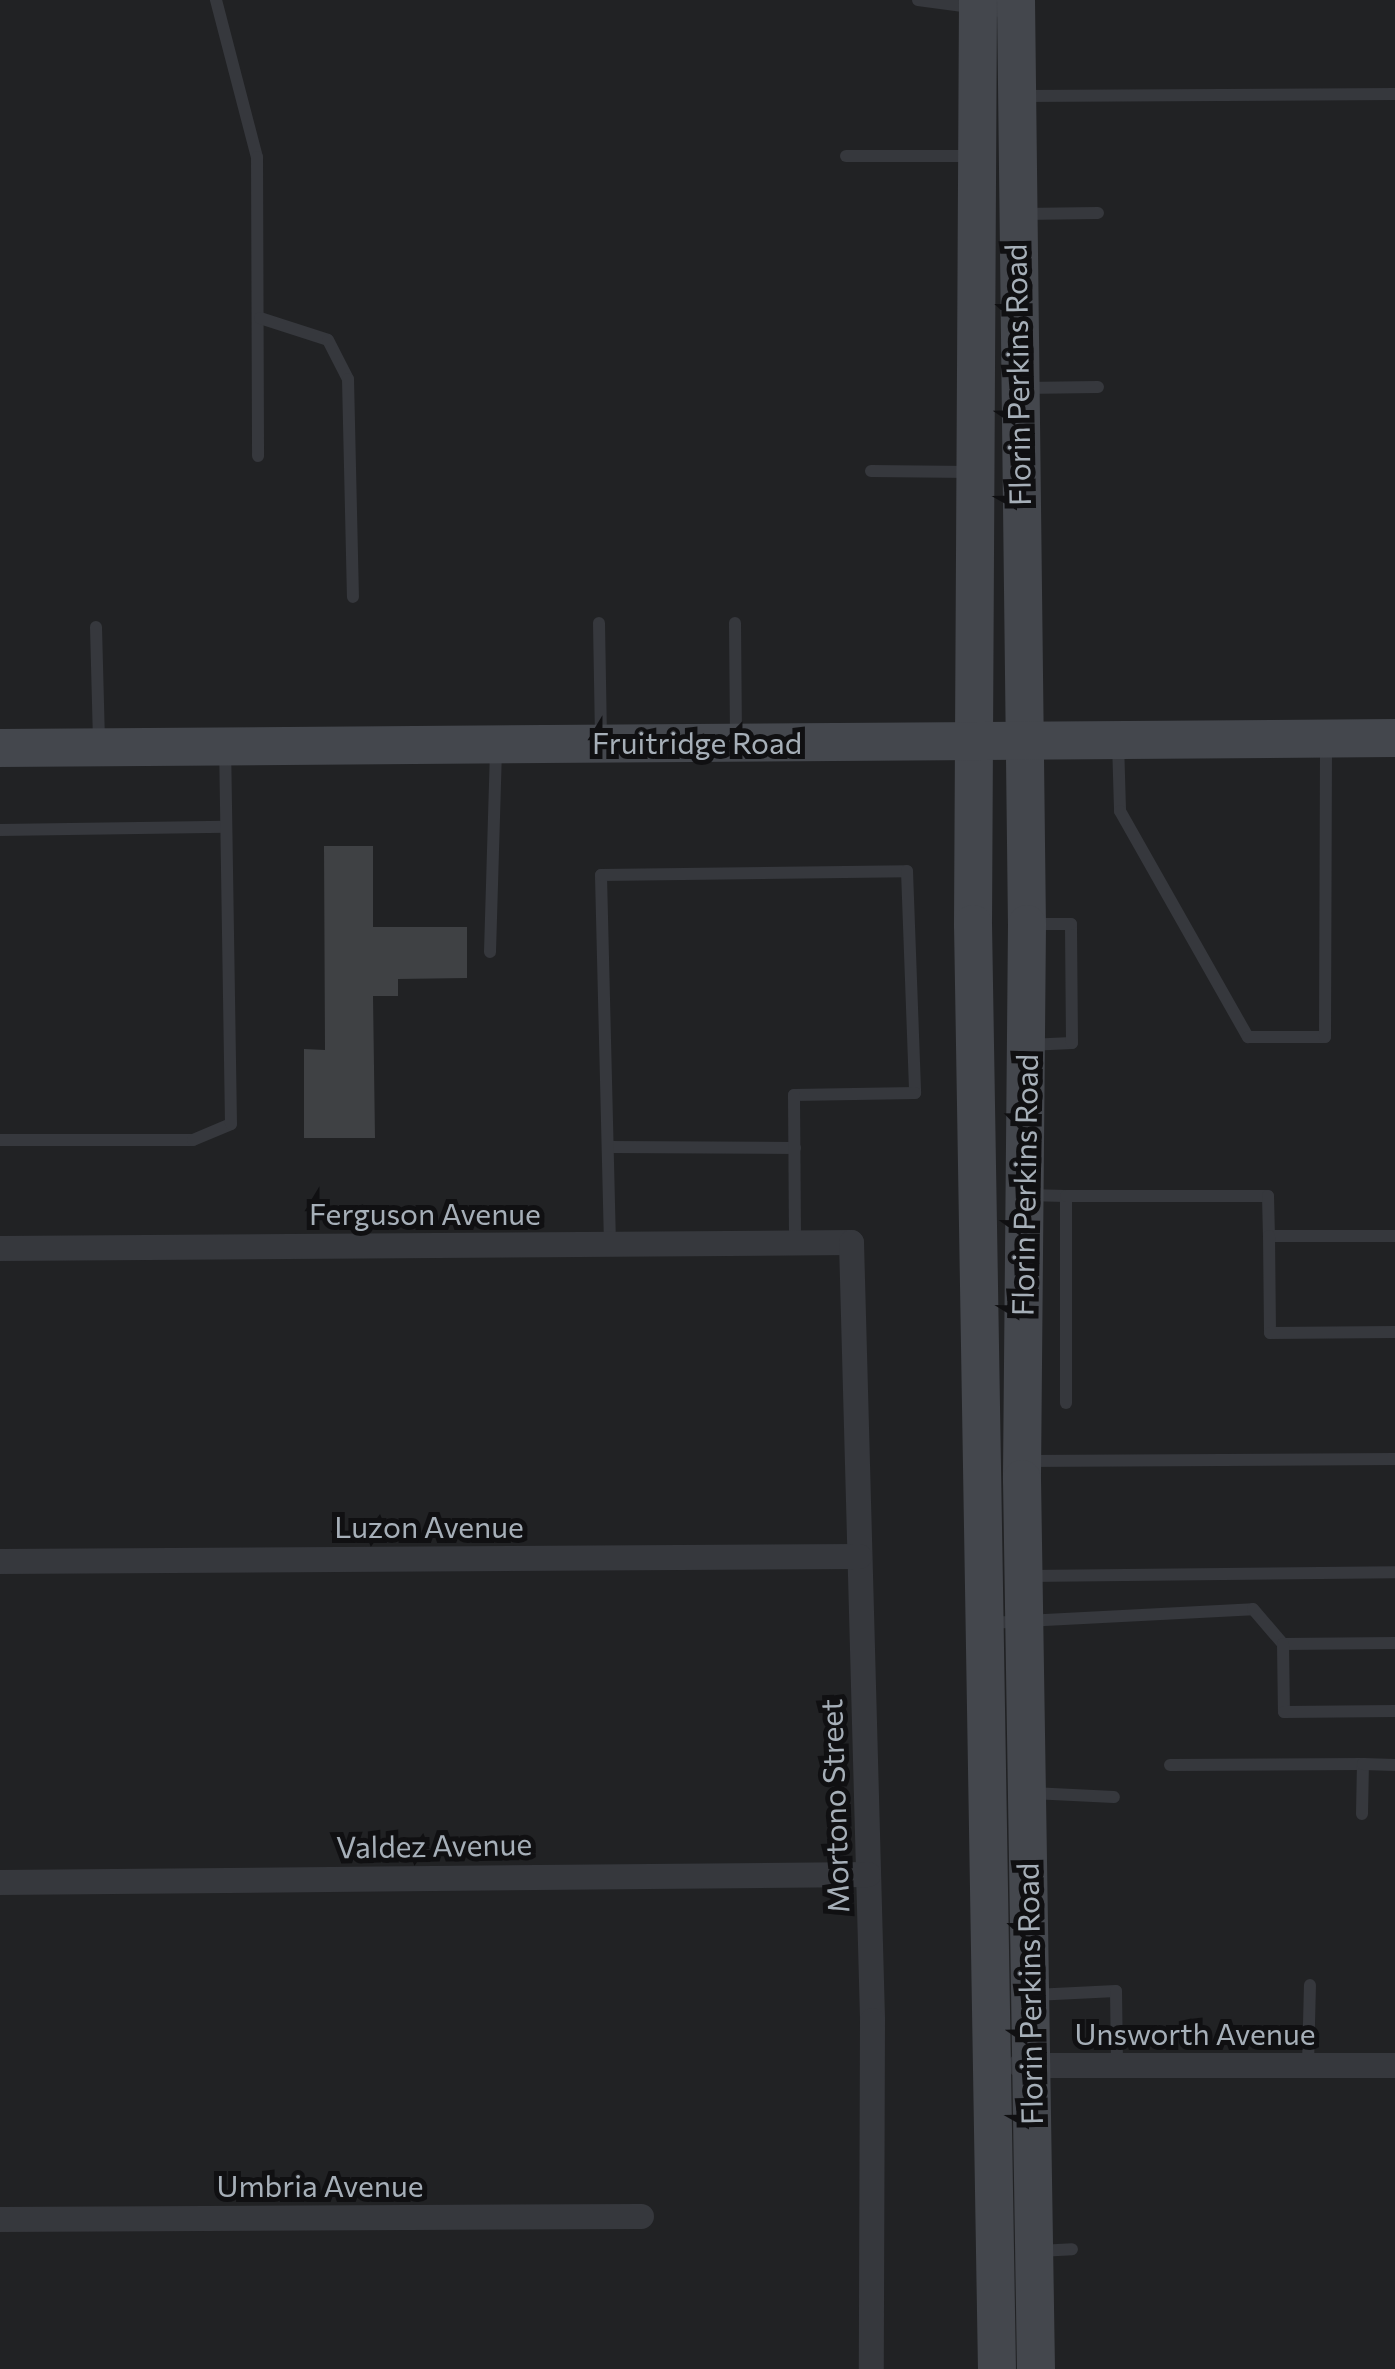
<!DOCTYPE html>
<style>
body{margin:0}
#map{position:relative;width:1395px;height:2369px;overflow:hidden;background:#151517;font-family:Commissioner,sans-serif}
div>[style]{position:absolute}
.built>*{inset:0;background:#212224}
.building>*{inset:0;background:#3f4144}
.service>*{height:12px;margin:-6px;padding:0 6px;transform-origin:6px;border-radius:6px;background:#36383d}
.minor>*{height:25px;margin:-12.5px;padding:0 12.5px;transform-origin:12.5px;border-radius:12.5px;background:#36383d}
.secondary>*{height:38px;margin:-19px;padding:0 19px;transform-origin:19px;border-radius:19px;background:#44474d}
span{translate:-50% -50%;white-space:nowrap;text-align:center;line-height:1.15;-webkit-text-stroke:10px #101012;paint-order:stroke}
.street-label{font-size:30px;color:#a6afb8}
</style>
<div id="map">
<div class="built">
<i style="clip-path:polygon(0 0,1395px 0,1395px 2369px,0 2369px)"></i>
</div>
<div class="building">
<i style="clip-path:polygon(324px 846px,373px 846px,373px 927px,467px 927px,467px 978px,398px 979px,398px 996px,373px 996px,375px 1138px,304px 1138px,304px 1049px,325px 1050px)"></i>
</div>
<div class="service">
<i style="left:216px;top:0;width:162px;rotate:75.4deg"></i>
<i style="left:257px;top:157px;width:299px;rotate:89.8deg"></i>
<i style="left:918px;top:0;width:98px;rotate:7.6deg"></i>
<i style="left:1022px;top:96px;width:373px;rotate:-0.3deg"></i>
<i style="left:846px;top:156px;width:128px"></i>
<i style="left:1022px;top:214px;width:76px;rotate:-0.8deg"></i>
<i style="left:260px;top:318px;width:71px;rotate:17.9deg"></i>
<i style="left:328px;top:340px;width:44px;rotate:62.9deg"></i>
<i style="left:348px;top:379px;width:218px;rotate:88.7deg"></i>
<i style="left:1023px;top:388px;width:75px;rotate:-0.8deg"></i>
<i style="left:871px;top:471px;width:100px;rotate:0.6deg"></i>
<i style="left:599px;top:623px;width:118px;rotate:89deg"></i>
<i style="left:735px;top:623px;width:117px;rotate:89.5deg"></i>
<i style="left:96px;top:627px;width:117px;rotate:88.5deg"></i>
<i style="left:1118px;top:742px;width:69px;rotate:88.3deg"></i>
<i style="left:1120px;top:811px;width:260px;rotate:60.5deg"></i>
<i style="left:1248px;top:1037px;width:77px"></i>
<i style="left:1325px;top:1037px;width:294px;rotate:-89.8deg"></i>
<i style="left:0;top:830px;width:226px;rotate:-0.8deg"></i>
<i style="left:490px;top:952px;width:206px;rotate:-88.3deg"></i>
<i style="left:1028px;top:1045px;width:44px;rotate:-2.6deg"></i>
<i style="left:1072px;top:1043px;width:119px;rotate:-90.5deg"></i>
<i style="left:1071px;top:924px;width:42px;rotate:180deg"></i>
<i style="left:0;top:1140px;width:193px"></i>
<i style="left:193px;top:1140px;width:41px;rotate:-22.8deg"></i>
<i style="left:231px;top:1124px;width:374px;rotate:-90.9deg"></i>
<i style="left:608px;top:1147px;width:187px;rotate:0.3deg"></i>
<i style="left:1026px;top:1195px;width:40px;rotate:1.4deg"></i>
<i style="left:1066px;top:1196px;width:207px;rotate:90deg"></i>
<i style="left:1066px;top:1196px;width:202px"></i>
<i style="left:1268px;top:1196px;width:40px;rotate:88.6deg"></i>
<i style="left:1269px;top:1236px;width:126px"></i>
<i style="left:1269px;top:1236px;width:97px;rotate:89.4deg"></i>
<i style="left:1270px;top:1333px;width:125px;rotate:-0.5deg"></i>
<i style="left:610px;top:1244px;width:369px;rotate:-91.4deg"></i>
<i style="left:601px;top:875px;width:306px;rotate:-0.7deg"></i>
<i style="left:907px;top:871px;width:222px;rotate:87.9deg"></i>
<i style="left:915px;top:1093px;width:121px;rotate:179.1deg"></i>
<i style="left:794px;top:1095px;width:147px;rotate:89.6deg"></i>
<i style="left:1024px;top:1461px;width:371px;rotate:-0.3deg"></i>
<i style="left:1028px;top:1576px;width:367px;rotate:-0.6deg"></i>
<i style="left:989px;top:1623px;width:264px;rotate:-3deg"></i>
<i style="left:1253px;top:1609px;width:46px;rotate:49.4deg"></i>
<i style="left:1395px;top:1643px;width:112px;rotate:179.5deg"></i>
<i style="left:1283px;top:1644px;width:68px;rotate:89.2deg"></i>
<i style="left:1284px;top:1712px;width:111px;rotate:-0.5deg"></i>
<i style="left:1170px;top:1765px;width:193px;rotate:-0.3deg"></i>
<i style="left:1032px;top:1793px;width:82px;rotate:2.8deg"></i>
<i style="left:1362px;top:1814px;width:50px;rotate:-88.9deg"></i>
<i style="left:1363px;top:1764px;width:32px;rotate:2deg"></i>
<i style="left:1034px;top:1995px;width:82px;rotate:-2.8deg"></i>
<i style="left:1116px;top:1991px;width:76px;rotate:89.2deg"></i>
<i style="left:1308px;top:2065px;width:80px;rotate:-88.6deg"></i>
<i style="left:1039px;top:2251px;width:33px;rotate:-3deg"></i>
</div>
<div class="minor">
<i style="left:0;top:1248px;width:851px;rotate:-0.4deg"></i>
<i style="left:851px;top:1242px;width:778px;rotate:88.45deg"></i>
<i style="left:872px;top:2020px;width:349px;rotate:90.2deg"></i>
<i style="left:0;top:1561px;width:859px;rotate:-0.33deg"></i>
<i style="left:0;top:1882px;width:868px;rotate:-0.53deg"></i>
<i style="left:1020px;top:2065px;width:375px"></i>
<i style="left:0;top:2219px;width:641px;rotate:-0.27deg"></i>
</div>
<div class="secondary">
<i style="left:978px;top:0;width:924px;rotate:90.31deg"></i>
<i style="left:973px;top:924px;width:1445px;rotate:89.05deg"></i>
<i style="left:1016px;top:0;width:924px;rotate:89.32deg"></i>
<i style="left:1027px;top:924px;width:555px;rotate:90.52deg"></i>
<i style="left:1022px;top:1479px;width:890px;rotate:89.1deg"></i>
<i style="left:0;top:748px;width:1395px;rotate:-0.41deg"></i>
</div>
<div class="street-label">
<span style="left:1017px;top:375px;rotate:-91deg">Florin Perkins Road</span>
<span style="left:697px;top:742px">Fruitridge Road</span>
<span style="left:1024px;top:1185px;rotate:-89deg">Florin Perkins Road</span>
<span style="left:425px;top:1213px">Ferguson Avenue</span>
<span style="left:429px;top:1526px">Luzon Avenue</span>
<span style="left:834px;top:1806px;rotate:-92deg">Mortono Street</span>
<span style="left:434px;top:1845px;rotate:-1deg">Valdez Avenue</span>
<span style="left:1029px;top:1994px;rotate:-91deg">Florin Perkins Road</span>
<span style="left:1195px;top:2033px">Unsworth Avenue</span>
<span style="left:320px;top:2185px">Umbria Avenue</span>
</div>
</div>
